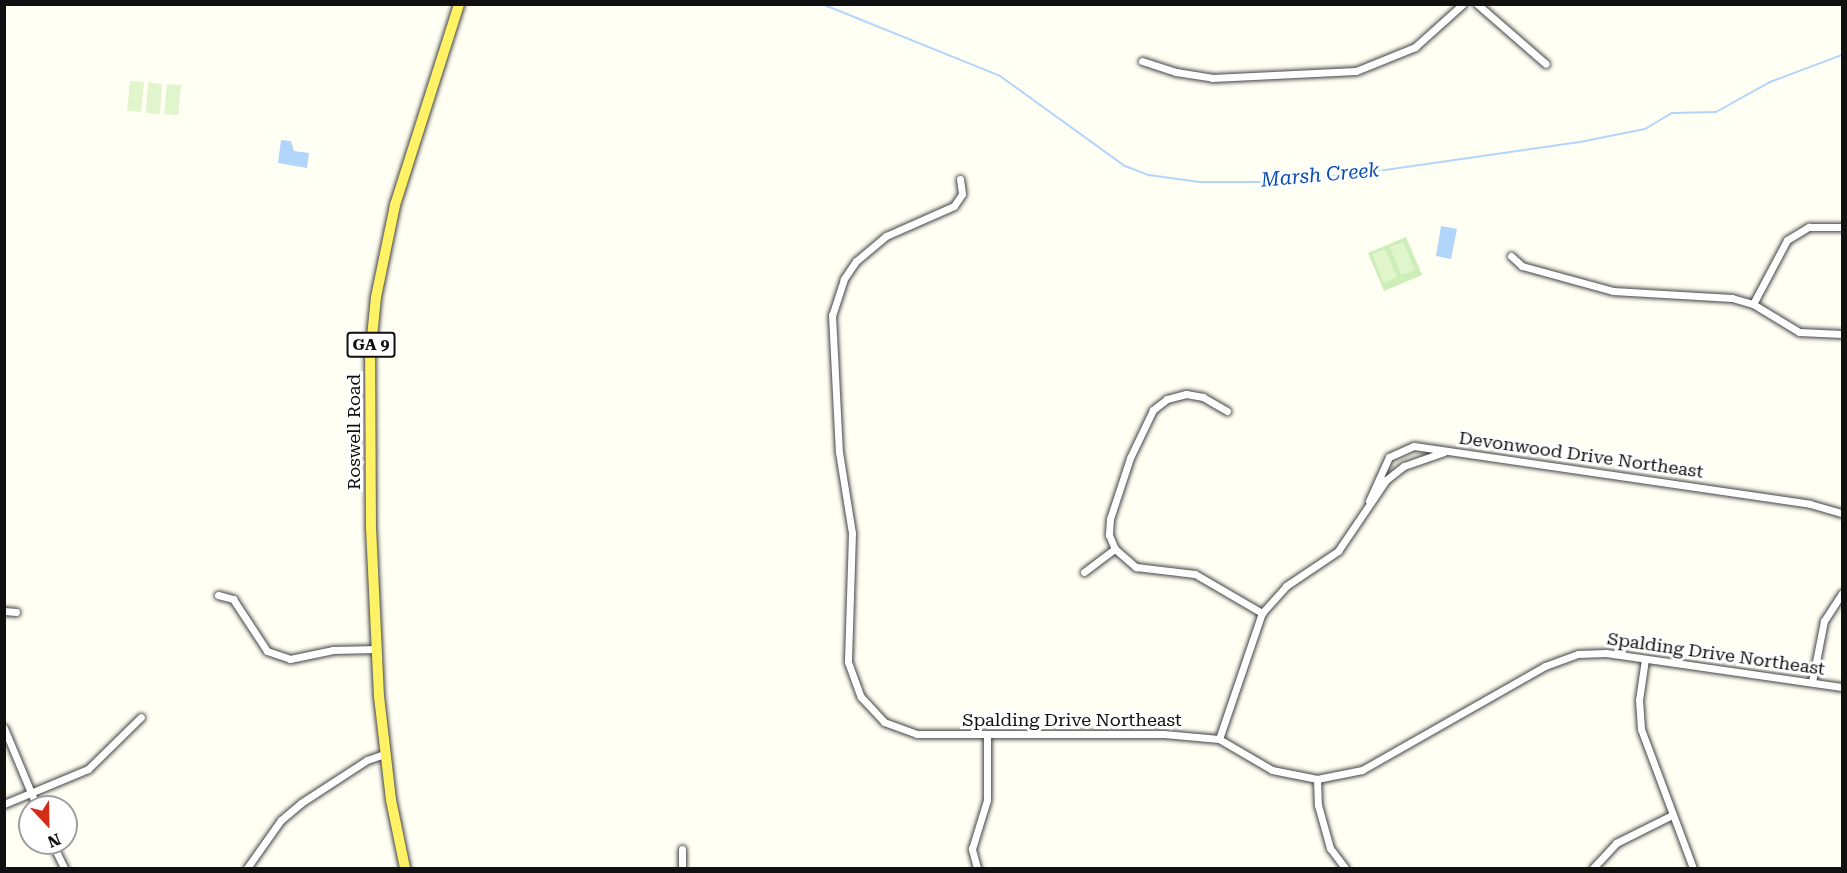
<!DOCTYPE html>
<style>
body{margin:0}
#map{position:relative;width:1847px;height:873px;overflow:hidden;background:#fffff4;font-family:"Roboto Serif",serif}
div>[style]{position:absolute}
.green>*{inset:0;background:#ccefb8}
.pitch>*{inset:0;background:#e0f5cb}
.water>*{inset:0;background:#b2d5fc}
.stream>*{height:2px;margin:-1px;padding:0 1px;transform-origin:1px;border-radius:1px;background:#b2d5fc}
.roads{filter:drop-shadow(0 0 2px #434343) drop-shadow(0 0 2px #434343)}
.street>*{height:7px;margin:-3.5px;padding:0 3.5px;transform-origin:3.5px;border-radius:3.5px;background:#fff}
.primary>*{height:10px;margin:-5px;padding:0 5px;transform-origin:5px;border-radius:5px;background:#fff264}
span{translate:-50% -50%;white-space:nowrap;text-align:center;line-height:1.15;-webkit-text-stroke:6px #fff;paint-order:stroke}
.shield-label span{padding:2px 4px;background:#fff;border:2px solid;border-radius:4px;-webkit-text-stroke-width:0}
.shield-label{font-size:16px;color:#101010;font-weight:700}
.street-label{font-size:18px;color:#101010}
.water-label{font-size:20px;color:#0a4db2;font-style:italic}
.frame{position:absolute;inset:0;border:6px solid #101010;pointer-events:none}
.north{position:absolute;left:18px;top:795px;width:60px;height:60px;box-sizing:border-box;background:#fff;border:2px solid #9f9f9f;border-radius:50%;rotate:158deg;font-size:16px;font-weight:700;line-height:24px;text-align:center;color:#101010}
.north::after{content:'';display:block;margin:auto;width:21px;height:27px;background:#d12d18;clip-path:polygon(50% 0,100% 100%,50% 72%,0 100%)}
</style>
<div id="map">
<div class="green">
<i style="clip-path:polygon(1406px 237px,1422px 275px,1384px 291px,1368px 253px)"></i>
</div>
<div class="pitch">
<i style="clip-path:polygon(130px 81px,144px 82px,141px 112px,127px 111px)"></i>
<i style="clip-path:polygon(148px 82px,162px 84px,160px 114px,146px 113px)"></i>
<i style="clip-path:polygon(167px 84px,181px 85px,178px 115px,164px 114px)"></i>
<i style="clip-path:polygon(1403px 242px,1415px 270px,1401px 275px,1390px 247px)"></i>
<i style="clip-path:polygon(1385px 249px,1397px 277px,1384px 283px,1372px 254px)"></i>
</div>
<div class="water">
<i style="clip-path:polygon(281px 140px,291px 141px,294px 151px,309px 153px,307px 168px,278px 163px)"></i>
<i style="clip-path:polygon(1441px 226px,1457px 229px,1451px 259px,1436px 256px)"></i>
</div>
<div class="stream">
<i style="left:822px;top:4px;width:192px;rotate:22deg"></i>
<i style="left:1000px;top:76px;width:154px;rotate:35.8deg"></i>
<i style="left:1125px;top:166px;width:26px;rotate:21deg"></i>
<i style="left:1149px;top:175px;width:51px;rotate:7.8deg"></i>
<i style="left:1200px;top:182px;width:61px"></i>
<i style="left:1261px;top:182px;width:103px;rotate:-5deg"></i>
<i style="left:1364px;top:173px;width:218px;rotate:-8.2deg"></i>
<i style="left:1580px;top:142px;width:66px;rotate:-11.3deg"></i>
<i style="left:1645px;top:129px;width:31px;rotate:-31deg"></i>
<i style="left:1672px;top:113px;width:44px;rotate:-1.3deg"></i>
<i style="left:1716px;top:112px;width:62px;rotate:-29.1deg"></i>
<i style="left:1770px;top:82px;width:77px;rotate:-20.6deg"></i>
</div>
<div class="roads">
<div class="street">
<i style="left:1477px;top:4px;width:91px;rotate:41deg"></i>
<i style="left:1142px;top:61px;width:36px;rotate:18deg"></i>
<i style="left:1176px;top:72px;width:36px;rotate:9deg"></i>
<i style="left:1212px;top:78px;width:144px;rotate:-2.8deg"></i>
<i style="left:1356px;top:71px;width:64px;rotate:-22.1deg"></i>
<i style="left:1415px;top:47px;width:64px;rotate:-41.9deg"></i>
<i style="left:960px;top:179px;width:15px;rotate:82deg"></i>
<i style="left:962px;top:194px;width:14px;rotate:124deg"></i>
<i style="left:954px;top:206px;width:74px;rotate:156.2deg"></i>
<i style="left:886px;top:236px;width:39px;rotate:140deg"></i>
<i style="left:856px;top:261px;width:22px;rotate:124deg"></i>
<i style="left:844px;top:279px;width:38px;rotate:108deg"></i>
<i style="left:832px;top:315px;width:137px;rotate:87.1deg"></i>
<i style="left:839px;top:452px;width:82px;rotate:80.9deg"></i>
<i style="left:852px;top:533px;width:129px;rotate:91.8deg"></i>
<i style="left:848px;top:662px;width:37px;rotate:70deg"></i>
<i style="left:861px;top:697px;width:34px;rotate:47deg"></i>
<i style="left:884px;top:722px;width:35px;rotate:20deg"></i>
<i style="left:917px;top:734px;width:247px"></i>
<i style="left:1164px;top:734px;width:55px;rotate:5.2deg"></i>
<i style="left:1219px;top:739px;width:61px;rotate:30.3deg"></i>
<i style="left:1272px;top:770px;width:46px;rotate:11.3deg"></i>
<i style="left:1317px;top:779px;width:46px;rotate:-11.3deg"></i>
<i style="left:1362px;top:770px;width:210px;rotate:-29.6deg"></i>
<i style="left:1545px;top:666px;width:35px;rotate:-20deg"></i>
<i style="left:1578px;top:654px;width:28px;rotate:-2deg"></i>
<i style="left:1606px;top:653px;width:238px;rotate:8.2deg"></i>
<i style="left:1511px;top:256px;width:15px;rotate:42deg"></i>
<i style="left:1522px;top:266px;width:94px;rotate:15.4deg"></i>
<i style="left:1613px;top:291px;width:119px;rotate:3.4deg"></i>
<i style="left:1732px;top:298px;width:22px;rotate:16deg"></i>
<i style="left:1753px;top:304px;width:54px;rotate:31.3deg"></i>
<i style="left:1799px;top:332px;width:43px;rotate:2.7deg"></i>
<i style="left:1753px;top:304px;width:72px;rotate:-62deg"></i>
<i style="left:1787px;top:240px;width:26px;rotate:-31deg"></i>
<i style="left:1809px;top:227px;width:33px"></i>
<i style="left:1227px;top:411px;width:28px;rotate:-150deg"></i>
<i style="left:1203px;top:397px;width:17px;rotate:-170deg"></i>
<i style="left:1186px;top:394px;width:20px;rotate:165deg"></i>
<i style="left:1167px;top:399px;width:18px;rotate:142deg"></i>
<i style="left:1153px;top:410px;width:53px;rotate:115.6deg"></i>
<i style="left:1130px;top:458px;width:64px;rotate:108.2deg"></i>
<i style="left:1110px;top:519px;width:16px;rotate:94deg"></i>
<i style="left:1109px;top:535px;width:15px;rotate:67deg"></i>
<i style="left:1115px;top:549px;width:28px;rotate:41deg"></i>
<i style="left:1136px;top:567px;width:59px;rotate:6.8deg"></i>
<i style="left:1195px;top:574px;width:78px;rotate:30.2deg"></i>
<i style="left:1369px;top:501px;width:48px;rotate:-65.6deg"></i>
<i style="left:1389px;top:457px;width:27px;rotate:-24deg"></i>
<i style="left:1414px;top:446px;width:400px;rotate:8.3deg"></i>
<i style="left:1810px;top:504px;width:33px;rotate:16deg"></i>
<i style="left:1084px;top:572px;width:39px;rotate:-37deg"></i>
<i style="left:218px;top:595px;width:16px;rotate:15deg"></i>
<i style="left:233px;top:599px;width:62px;rotate:56.8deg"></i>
<i style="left:267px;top:651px;width:24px;rotate:19deg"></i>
<i style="left:290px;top:659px;width:44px;rotate:-11.8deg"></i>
<i style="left:333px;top:650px;width:43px;rotate:-1.3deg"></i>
<i style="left:4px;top:611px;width:12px;rotate:5deg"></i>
<i style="left:1645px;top:659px;width:41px;rotate:98.3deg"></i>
<i style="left:1639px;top:700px;width:29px;rotate:86deg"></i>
<i style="left:1641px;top:729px;width:148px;rotate:69.5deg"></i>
<i style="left:1812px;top:682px;width:62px;rotate:-78.9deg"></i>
<i style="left:1824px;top:621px;width:33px;rotate:-57deg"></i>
<i style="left:4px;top:728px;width:86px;rotate:67.3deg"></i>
<i style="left:1219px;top:739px;width:133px;rotate:-71.2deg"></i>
<i style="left:1262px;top:613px;width:36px;rotate:-48deg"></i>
<i style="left:1286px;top:586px;width:63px;rotate:-33.9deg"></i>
<i style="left:1338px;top:551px;width:86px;rotate:-55.9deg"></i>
<i style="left:1386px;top:480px;width:23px;rotate:-38deg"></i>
<i style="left:1404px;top:466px;width:42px;rotate:-19.3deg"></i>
<i style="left:1317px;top:779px;width:26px;rotate:88deg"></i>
<i style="left:1318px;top:805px;width:45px;rotate:74.4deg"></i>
<i style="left:1330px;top:848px;width:25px;rotate:53deg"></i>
<i style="left:4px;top:804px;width:91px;rotate:-22.6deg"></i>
<i style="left:88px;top:769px;width:74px;rotate:-44.5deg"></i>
<i style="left:52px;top:843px;width:28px;rotate:64deg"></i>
<i style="left:682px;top:849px;width:19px;rotate:90deg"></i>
<i style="left:247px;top:868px;width:59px;rotate:-54.7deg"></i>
<i style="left:281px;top:820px;width:26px;rotate:-40deg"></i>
<i style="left:301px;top:803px;width:79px;rotate:-33.1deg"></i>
<i style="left:367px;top:760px;width:18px;rotate:-19deg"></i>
<i style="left:977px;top:868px;width:20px;rotate:-105deg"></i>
<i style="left:972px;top:849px;width:51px;rotate:-73deg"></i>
<i style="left:987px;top:800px;width:65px;rotate:-90deg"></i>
<i style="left:1593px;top:868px;width:34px;rotate:-47deg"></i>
<i style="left:1616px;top:843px;width:63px;rotate:-26.6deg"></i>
</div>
<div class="primary">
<i style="left:405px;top:868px;width:69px;rotate:-101.6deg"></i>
<i style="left:391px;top:800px;width:104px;rotate:-96.6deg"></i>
<i style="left:379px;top:697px;width:168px;rotate:-92.7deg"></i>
<i style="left:371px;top:529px;width:172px;rotate:-90.3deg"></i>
<i style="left:370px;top:357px;width:60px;rotate:-84.3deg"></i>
<i style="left:376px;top:297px;width:94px;rotate:-78.3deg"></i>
<i style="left:395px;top:205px;width:211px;rotate:-72.3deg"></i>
</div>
</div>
<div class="shield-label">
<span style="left:371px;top:345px">GA 9</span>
</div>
<div class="street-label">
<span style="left:354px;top:432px;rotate:-90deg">Roswell Road</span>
<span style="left:1581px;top:455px;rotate:8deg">Devonwood Drive Northeast</span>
<span style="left:1716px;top:654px;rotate:8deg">Spalding Drive Northeast</span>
<span style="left:1072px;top:720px">Spalding Drive Northeast</span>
</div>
<div class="water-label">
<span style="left:1320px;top:175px;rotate:-5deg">Marsh Creek</span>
</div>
<div class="frame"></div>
<div class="north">N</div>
</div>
